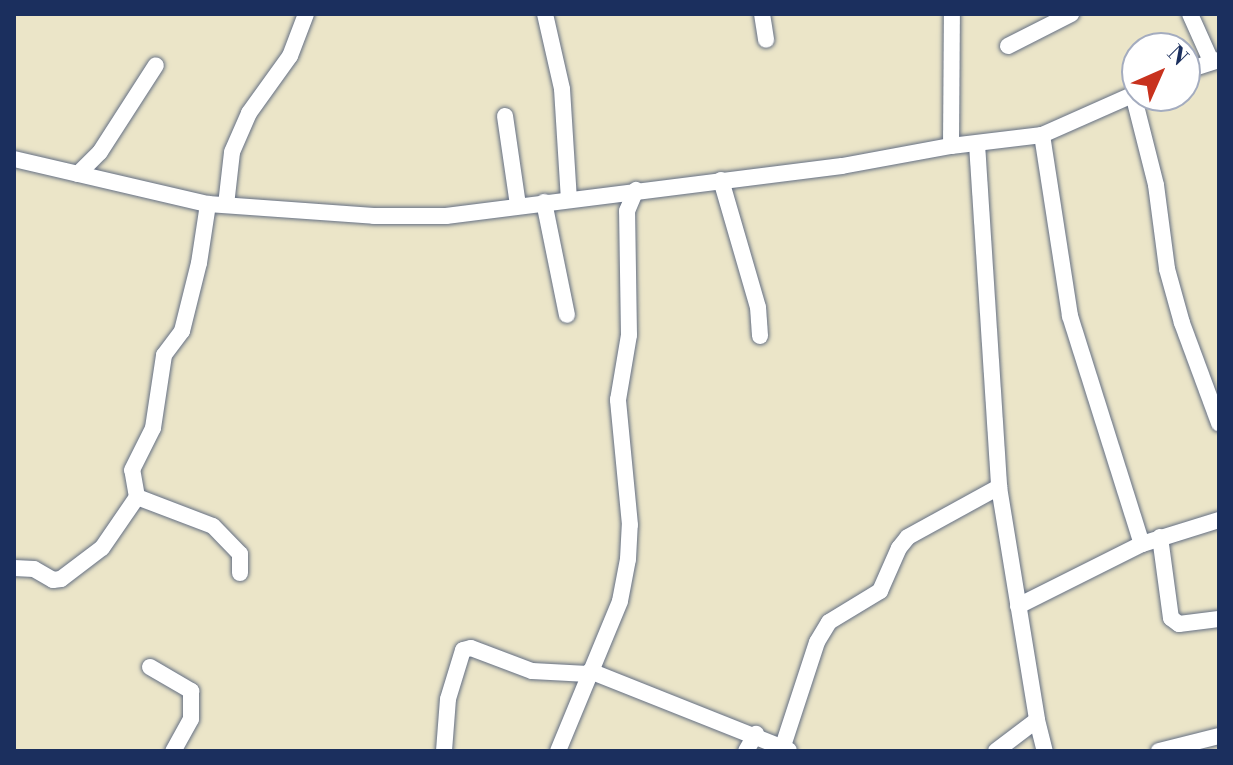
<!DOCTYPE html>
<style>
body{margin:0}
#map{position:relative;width:1233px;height:765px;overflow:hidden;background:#ebe5c8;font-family:"Libre Bodoni",serif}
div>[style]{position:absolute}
.roads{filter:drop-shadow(0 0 2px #646f83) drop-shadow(0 0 2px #646f83)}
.minor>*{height:16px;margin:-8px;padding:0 8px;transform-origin:8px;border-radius:8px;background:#fff}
span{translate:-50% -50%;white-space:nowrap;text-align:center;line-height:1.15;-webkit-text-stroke:8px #fff;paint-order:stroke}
.frame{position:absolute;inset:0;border:16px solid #1b2f5e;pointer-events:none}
.north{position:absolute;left:1121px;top:32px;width:80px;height:80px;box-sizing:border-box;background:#fff;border:2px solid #a4acbf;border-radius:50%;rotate:45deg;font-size:22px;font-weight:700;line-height:32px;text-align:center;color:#1b2f5e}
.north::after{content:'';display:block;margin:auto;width:28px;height:36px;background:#c8321e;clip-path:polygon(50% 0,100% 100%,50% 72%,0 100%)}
</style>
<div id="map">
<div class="roads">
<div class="minor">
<i style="left:545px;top:14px;width:77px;rotate:77.2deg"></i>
<i style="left:562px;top:89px;width:110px;rotate:86.4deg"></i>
<i style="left:762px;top:14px;width:26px;rotate:81deg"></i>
<i style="left:1190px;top:14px;width:51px;rotate:65.9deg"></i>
<i style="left:1008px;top:46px;width:71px;rotate:-26.9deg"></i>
<i style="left:1185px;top:71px;width:36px;rotate:-18deg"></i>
<i style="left:1133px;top:94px;width:94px;rotate:75.8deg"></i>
<i style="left:1156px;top:185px;width:85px;rotate:82.5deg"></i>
<i style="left:1167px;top:269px;width:56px;rotate:74.5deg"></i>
<i style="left:1182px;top:323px;width:107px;rotate:69.7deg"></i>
<i style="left:505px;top:116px;width:90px;rotate:81.7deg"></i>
<i style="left:1042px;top:135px;width:183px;rotate:81.2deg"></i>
<i style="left:1070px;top:316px;width:239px;rotate:72.5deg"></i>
<i style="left:977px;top:144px;width:344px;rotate:86.3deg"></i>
<i style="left:999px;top:487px;width:236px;rotate:80.7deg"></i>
<i style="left:1037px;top:720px;width:32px;rotate:76deg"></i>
<i style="left:951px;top:146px;width:132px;rotate:-89.6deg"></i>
<i style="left:14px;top:159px;width:199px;rotate:13.1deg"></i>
<i style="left:208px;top:204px;width:166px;rotate:4.1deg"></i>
<i style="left:374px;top:216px;width:72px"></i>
<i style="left:446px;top:216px;width:399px;rotate:-7.2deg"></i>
<i style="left:842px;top:166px;width:111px;rotate:-10.4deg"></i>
<i style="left:951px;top:146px;width:92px;rotate:-6.9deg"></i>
<i style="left:1042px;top:135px;width:104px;rotate:-23.9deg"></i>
<i style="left:78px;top:174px;width:31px;rotate:-45deg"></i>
<i style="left:100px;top:152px;width:103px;rotate:-57.2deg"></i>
<i style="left:721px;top:180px;width:132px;rotate:73.8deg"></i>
<i style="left:758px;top:307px;width:29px;rotate:86deg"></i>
<i style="left:544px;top:202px;width:115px;rotate:78.5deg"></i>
<i style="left:226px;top:205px;width:53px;rotate:-83.5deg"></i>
<i style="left:232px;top:152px;width:43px;rotate:-66.4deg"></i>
<i style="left:249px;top:113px;width:70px;rotate:-54.3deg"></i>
<i style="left:290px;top:56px;width:45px;rotate:-69.1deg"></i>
<i style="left:137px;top:497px;width:81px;rotate:20.9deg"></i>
<i style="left:213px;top:526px;width:39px;rotate:46deg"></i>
<i style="left:240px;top:554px;width:19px;rotate:90deg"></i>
<i style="left:1160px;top:537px;width:82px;rotate:82.3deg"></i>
<i style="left:1171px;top:618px;width:10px;rotate:37deg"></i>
<i style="left:1179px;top:624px;width:40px;rotate:-7.1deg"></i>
<i style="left:14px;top:568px;width:20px;rotate:3deg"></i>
<i style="left:34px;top:569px;width:22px;rotate:30deg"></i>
<i style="left:53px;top:580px;width:8px;rotate:-7deg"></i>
<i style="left:61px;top:579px;width:51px;rotate:-37.1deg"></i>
<i style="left:102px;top:548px;width:62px;rotate:-55.5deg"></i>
<i style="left:137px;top:497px;width:27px;rotate:-100deg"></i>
<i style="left:132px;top:470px;width:47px;rotate:-63.4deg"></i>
<i style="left:153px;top:428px;width:74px;rotate:-81.4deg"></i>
<i style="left:164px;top:355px;width:30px;rotate:-53deg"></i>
<i style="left:182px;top:331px;width:70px;rotate:-76deg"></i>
<i style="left:199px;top:263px;width:60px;rotate:-81.3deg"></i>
<i style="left:1018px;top:606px;width:139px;rotate:-26.6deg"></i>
<i style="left:1142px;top:544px;width:81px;rotate:-17.3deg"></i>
<i style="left:150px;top:667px;width:48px;rotate:30.3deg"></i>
<i style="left:191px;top:691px;width:28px;rotate:90deg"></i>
<i style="left:191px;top:719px;width:37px;rotate:119deg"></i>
<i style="left:590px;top:671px;width:214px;rotate:21.7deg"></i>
<i style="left:783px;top:746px;width:109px;rotate:-71.9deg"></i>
<i style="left:817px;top:642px;width:23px;rotate:-59deg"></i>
<i style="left:829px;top:622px;width:60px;rotate:-31.3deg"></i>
<i style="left:880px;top:591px;width:47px;rotate:-66.2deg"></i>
<i style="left:899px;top:548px;width:14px;rotate:-51deg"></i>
<i style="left:908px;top:537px;width:104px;rotate:-28.8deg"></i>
<i style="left:444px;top:751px;width:52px;rotate:-85.6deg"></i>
<i style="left:448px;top:699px;width:51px;rotate:-73deg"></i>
<i style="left:463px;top:650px;width:8px;rotate:-14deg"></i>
<i style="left:471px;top:648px;width:65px;rotate:20.7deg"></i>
<i style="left:532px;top:671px;width:56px;rotate:3.1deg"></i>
<i style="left:558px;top:751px;width:162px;rotate:-67.5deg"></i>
<i style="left:620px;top:601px;width:43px;rotate:-79.2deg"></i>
<i style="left:628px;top:559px;width:34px;rotate:-87deg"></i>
<i style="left:630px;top:525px;width:126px;rotate:-95.5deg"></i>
<i style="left:618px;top:400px;width:66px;rotate:-80.4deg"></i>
<i style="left:629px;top:335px;width:124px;rotate:-90.9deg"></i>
<i style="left:627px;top:211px;width:23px;rotate:-67deg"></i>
<i style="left:746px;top:751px;width:20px;rotate:-60deg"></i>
<i style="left:996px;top:751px;width:51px;rotate:-37.1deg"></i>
<i style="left:1159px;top:751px;width:62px;rotate:-14deg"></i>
</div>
</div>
<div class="frame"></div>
<div class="north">N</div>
</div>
